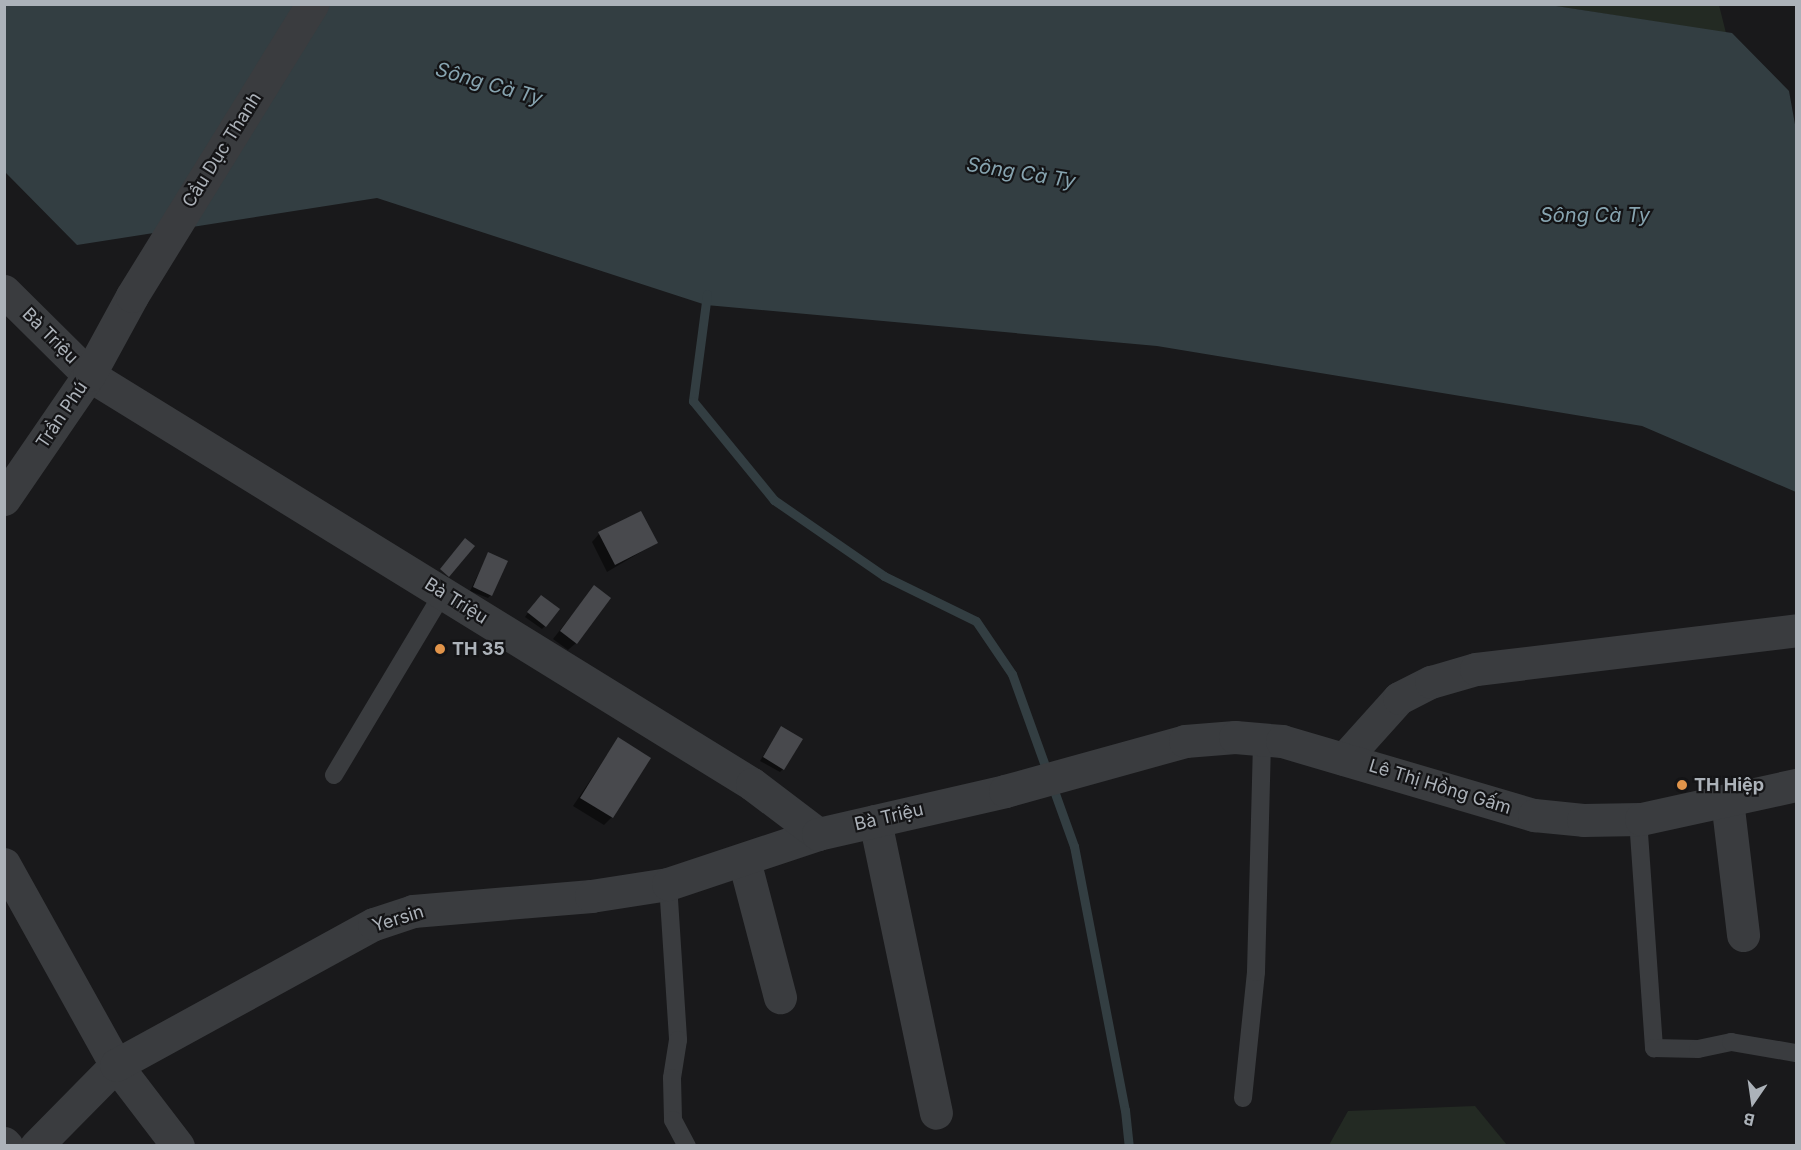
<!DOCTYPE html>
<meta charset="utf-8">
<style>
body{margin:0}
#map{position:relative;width:1801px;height:1150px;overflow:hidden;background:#19191b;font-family:Inter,sans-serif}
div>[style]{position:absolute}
.green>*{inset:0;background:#232a23}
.water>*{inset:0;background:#333e42}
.shadow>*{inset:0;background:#0007}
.stream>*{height:9px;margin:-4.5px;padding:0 4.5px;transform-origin:4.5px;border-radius:4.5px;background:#333e42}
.building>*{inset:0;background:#48494d}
.service>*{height:18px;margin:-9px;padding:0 9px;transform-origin:9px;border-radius:9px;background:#3a3c3f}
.minor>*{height:33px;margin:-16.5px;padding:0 16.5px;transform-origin:16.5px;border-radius:16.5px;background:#3a3c3f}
.tertiary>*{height:33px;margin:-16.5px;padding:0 16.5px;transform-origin:16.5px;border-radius:16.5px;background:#3a3c3f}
.dots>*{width:16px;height:16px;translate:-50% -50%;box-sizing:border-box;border:3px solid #141416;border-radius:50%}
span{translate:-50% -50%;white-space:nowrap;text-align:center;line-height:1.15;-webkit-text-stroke:4.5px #141416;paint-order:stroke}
.street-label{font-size:18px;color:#acb2b9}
.poi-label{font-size:18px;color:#acb2b9;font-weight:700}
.left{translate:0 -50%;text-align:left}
.water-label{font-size:20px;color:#87a4b0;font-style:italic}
.frame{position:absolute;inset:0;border:6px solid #acb2b9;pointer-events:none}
.north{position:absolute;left:1723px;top:1072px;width:60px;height:60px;-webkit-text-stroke:4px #141416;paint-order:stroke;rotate:193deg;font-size:16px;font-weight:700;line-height:24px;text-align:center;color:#acb2b9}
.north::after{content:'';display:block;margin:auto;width:21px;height:27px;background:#acb2b9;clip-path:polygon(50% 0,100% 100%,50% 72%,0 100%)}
</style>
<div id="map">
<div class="green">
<i style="clip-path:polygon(1543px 5px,1719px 5px,1726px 33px,1568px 8px)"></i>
<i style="clip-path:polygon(1475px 1106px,1507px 1145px,1329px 1145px,1348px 1111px)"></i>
</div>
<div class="water">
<i style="clip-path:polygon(1543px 4px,1732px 33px,1789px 91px,1796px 130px,1796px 492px,1642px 426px,1157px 346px,706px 305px,377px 198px,77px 245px,5px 172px,4px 5px)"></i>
</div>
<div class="shadow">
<i style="clip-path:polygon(599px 534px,656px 543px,607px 572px,592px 542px)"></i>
<i style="clip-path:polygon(488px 554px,491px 595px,488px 598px,470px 591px)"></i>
<i style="clip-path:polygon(594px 587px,576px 643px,568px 650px,553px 639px)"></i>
<i style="clip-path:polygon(537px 600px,545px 626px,542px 629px,525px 617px)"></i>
<i style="clip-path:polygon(778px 732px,783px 769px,780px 772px,760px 761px)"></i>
<i style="clip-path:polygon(618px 739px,612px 817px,604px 825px,573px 806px)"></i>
</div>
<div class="stream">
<i style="left:707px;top:294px;width:108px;rotate:97.5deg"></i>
<i style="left:693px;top:401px;width:128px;rotate:50.7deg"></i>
<i style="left:774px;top:500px;width:134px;rotate:34.6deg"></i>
<i style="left:884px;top:576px;width:102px;rotate:26.1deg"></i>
<i style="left:976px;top:621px;width:64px;rotate:55.8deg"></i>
<i style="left:1012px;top:674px;width:183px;rotate:70.2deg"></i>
<i style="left:1074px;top:846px;width:269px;rotate:79.1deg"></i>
<i style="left:1125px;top:1110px;width:36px;rotate:84deg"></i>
</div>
<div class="building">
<i style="clip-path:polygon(641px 511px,658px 543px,615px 565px,598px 532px)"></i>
<i style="clip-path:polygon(465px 538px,475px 546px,449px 577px,440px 569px)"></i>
<i style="clip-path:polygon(488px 552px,508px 561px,492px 596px,473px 587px)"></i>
<i style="clip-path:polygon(594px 585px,611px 598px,577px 644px,560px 631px)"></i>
<i style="clip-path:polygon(541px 595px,560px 609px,546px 627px,527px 612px)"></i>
<i style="clip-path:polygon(781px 726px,803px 739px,784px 770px,763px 757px)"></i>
<i style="clip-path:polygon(618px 737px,651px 758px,613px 818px,580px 798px)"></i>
</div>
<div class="service">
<i style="left:334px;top:775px;width:212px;rotate:-59.1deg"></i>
<i style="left:1638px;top:819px;width:230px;rotate:86deg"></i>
<i style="left:1654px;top:1048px;width:44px;rotate:1.3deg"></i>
<i style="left:1698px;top:1049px;width:34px;rotate:-12deg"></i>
<i style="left:1731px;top:1042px;width:66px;rotate:9.6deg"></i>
<i style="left:668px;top:884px;width:156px;rotate:86.3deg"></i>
<i style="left:678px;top:1040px;width:38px;rotate:99deg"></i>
<i style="left:672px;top:1078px;width:42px;rotate:88.6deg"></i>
<i style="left:673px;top:1120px;width:30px;rotate:62deg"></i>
<i style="left:1243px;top:1098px;width:127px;rotate:-84.1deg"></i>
<i style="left:1256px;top:972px;width:233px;rotate:-88.5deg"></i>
</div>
<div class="minor">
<i style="left:1344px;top:759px;width:82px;rotate:-48deg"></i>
<i style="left:1399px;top:698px;width:36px;rotate:-27deg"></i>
<i style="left:1431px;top:682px;width:47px;rotate:-16.1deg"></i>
<i style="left:1476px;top:669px;width:322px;rotate:-6.9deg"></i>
<i style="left:1727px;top:800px;width:136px;rotate:83.2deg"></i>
<i style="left:875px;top:821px;width:298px;rotate:78.2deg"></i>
<i style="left:744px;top:860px;width:142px;rotate:75.3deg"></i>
<i style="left:4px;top:864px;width:230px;rotate:60.9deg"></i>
<i style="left:116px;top:1065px;width:102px;rotate:52.6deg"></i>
<i style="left:36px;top:1146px;width:114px;rotate:-45.4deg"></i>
<i style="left:116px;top:1065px;width:294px;rotate:-28.7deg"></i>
<i style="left:374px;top:924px;width:41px;rotate:-18.4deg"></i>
<i style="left:413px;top:911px;width:179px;rotate:-4.8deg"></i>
<i style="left:591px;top:896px;width:78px;rotate:-8.9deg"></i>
<i style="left:668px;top:884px;width:158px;rotate:-18.4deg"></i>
</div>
<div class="tertiary">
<i style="left:4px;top:291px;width:120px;rotate:44.7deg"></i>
<i style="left:89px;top:375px;width:779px;rotate:31.67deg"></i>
<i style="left:752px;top:784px;width:83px;rotate:37.1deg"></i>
<i style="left:818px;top:834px;width:192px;rotate:-12.9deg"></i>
<i style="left:1005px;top:791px;width:187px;rotate:-15.5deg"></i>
<i style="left:1185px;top:741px;width:50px;rotate:-4.6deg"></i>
<i style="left:1235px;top:737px;width:47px;rotate:4.9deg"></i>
<i style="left:1282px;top:741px;width:263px;rotate:16.4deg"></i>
<i style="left:1534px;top:815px;width:49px;rotate:5.8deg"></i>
<i style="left:1583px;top:820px;width:58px;rotate:-1deg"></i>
<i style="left:1641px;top:819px;width:159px;rotate:-12.4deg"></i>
<i style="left:4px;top:499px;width:150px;rotate:-55.6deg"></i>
<i style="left:89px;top:375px;width:90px;rotate:-61.4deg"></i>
<i style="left:132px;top:296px;width:343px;rotate:-58.3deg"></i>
<i style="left:4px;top:1143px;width:4px;rotate:45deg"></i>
</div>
<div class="dots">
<i style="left:440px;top:649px;background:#e1944a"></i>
<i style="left:1682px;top:785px;background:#e1944a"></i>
</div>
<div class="street-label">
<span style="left:222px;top:150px;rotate:-58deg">Cầu Dục Thanh</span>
<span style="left:50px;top:336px;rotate:45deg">Bà Triệu</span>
<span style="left:62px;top:415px;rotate:-56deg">Trần Phú</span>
<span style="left:456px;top:601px;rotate:32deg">Bà Triệu</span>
<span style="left:1440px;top:787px;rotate:17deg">Lê Thị Hồng Gấm</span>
<span style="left:889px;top:817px;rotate:-13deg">Bà Triệu</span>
<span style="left:398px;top:919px;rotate:-17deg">Yersin</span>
</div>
<div class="poi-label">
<span class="left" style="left:452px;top:649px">TH 35</span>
<span class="left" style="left:1694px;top:785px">TH Hiệp</span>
</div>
<div class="water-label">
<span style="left:489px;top:84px;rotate:16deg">Sông Cà Ty</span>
<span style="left:1021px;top:173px;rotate:9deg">Sông Cà Ty</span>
<span style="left:1595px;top:215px">Sông Cà Ty</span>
</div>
<div class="frame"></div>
<div class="north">B</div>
</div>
